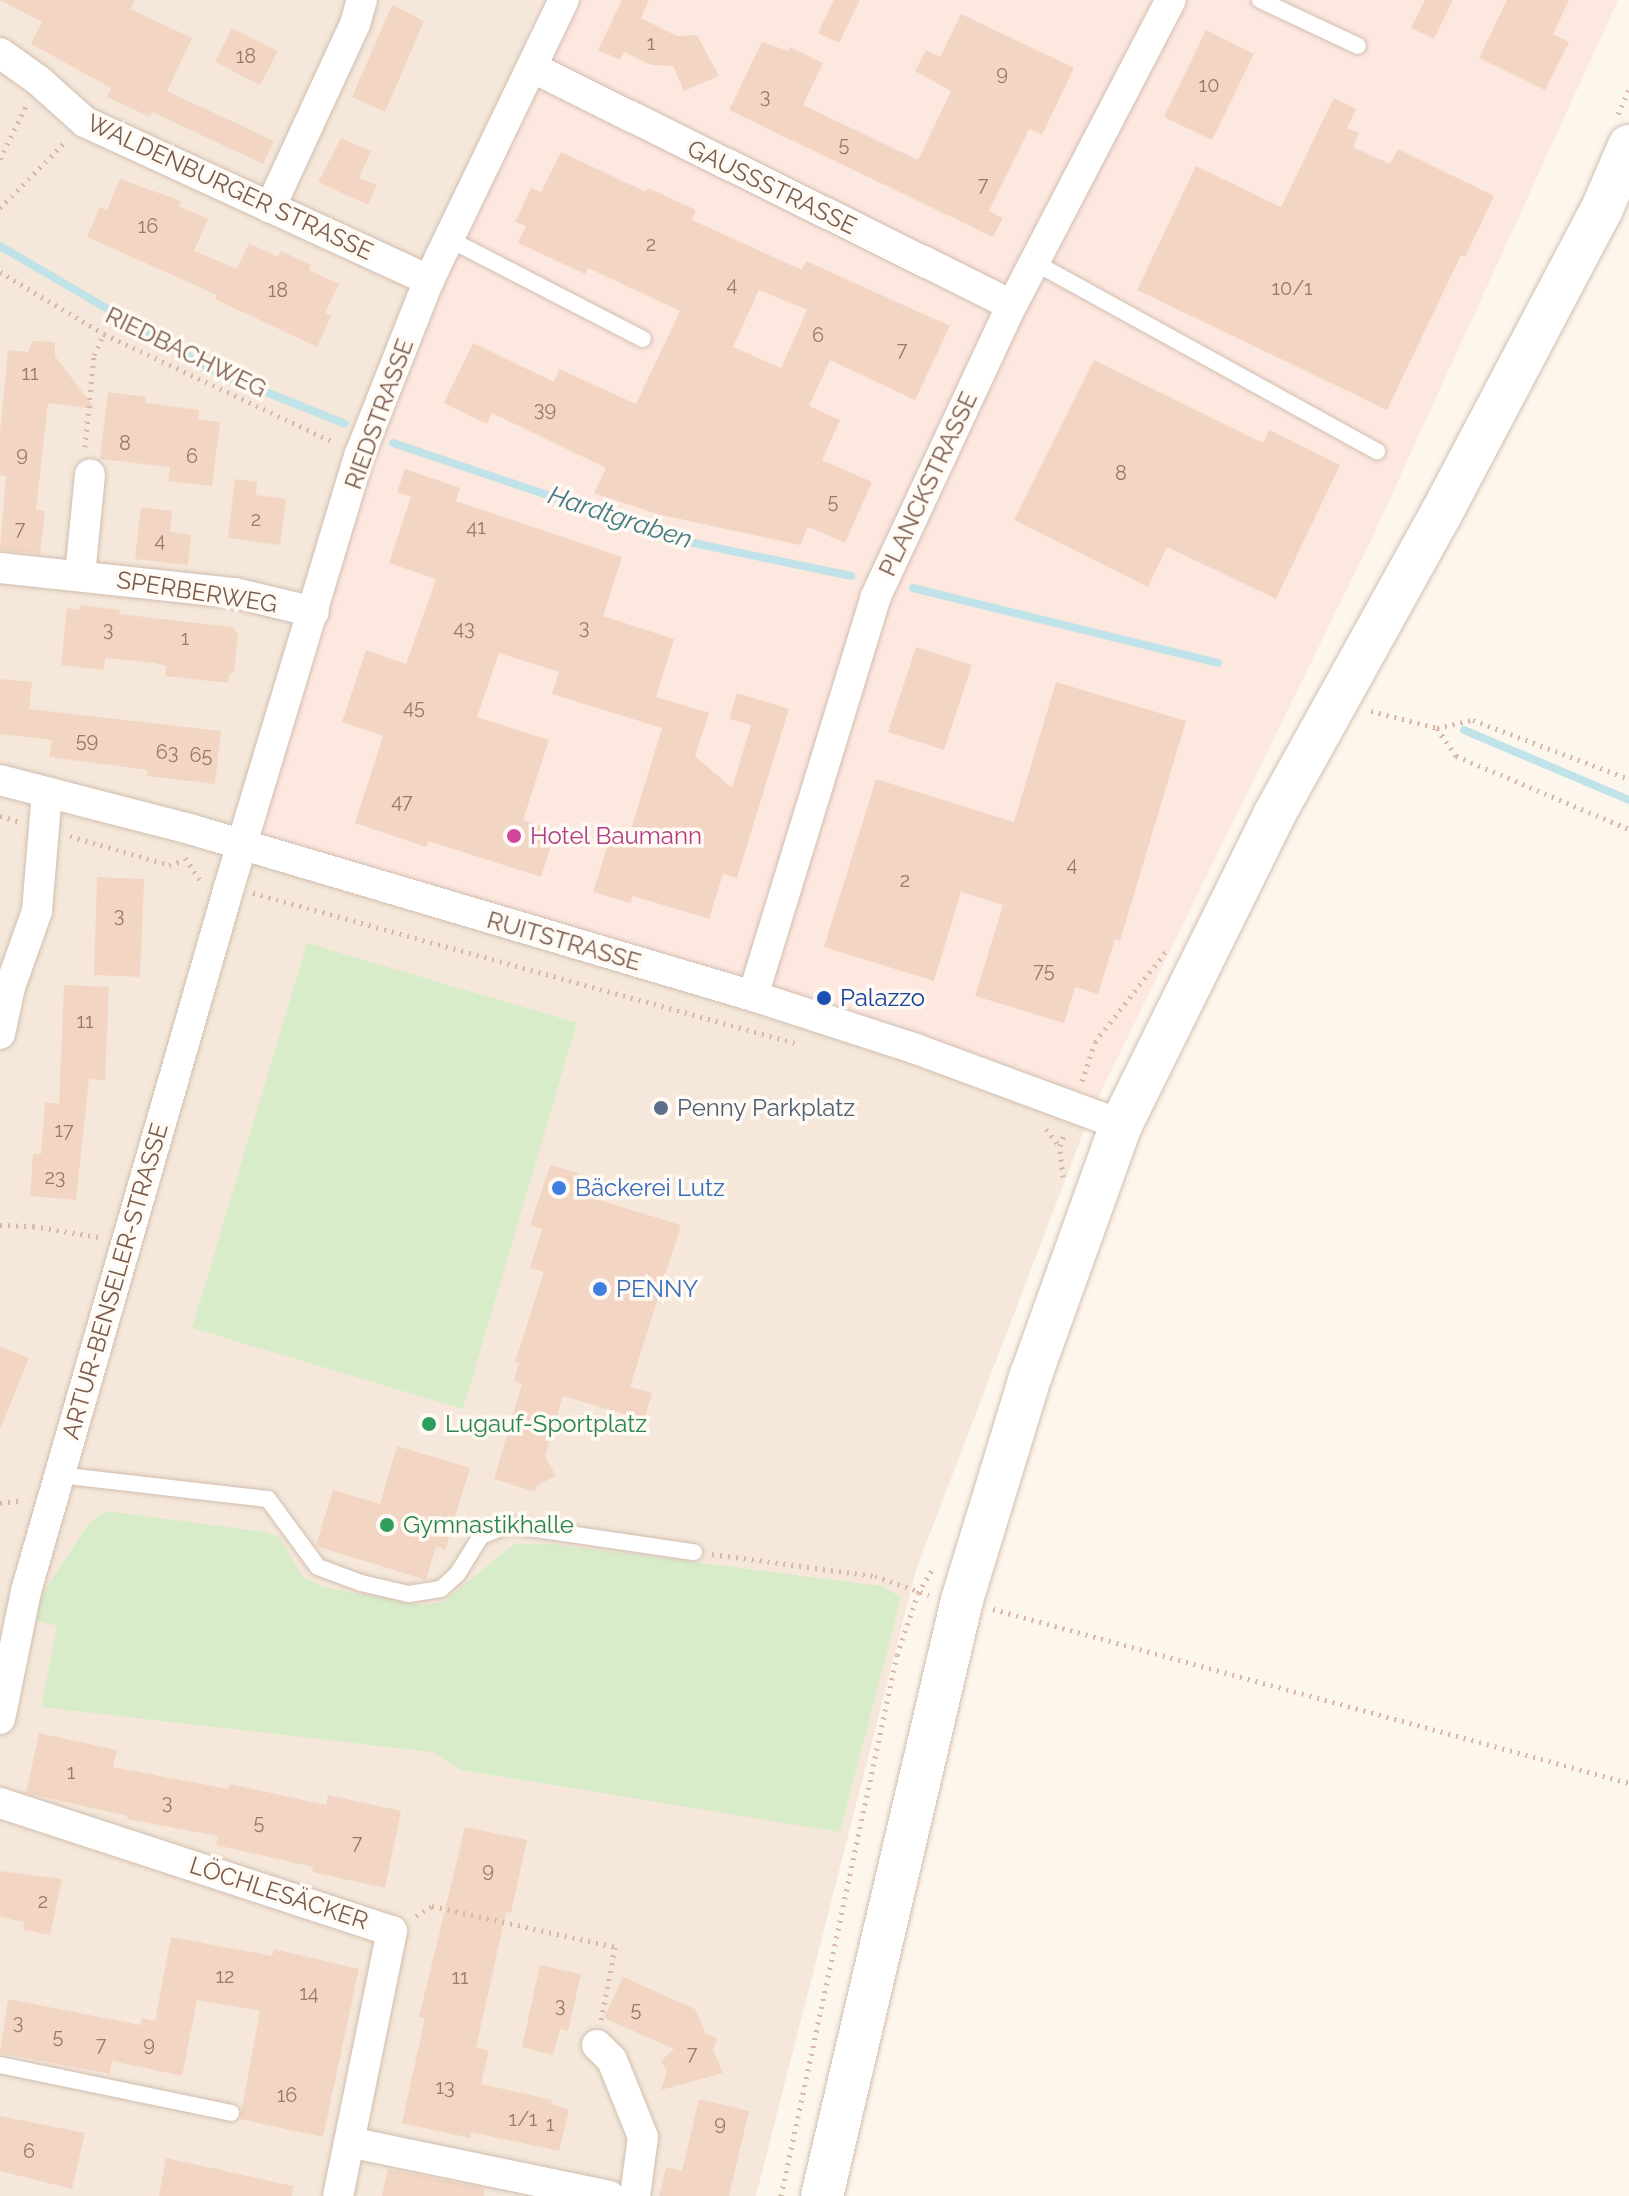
<!DOCTYPE html>
<meta charset="utf-8">
<style>
body{margin:0}
#map{position:relative;width:1629px;height:2196px;overflow:hidden;background:#fdf6ec;font-family:Raleway,sans-serif}
div>[style]{position:absolute}
.residential>*{inset:0;background:#f5e8da}
.commercial>*{inset:0;background:#fde8e0}
.green>*{inset:0;background:#d8ecc9}
.stream>*{height:8px;margin:-4px;padding:0 4px;transform-origin:4px;border-radius:4px;background:#bfe3e8}
.building>*{inset:0;background:#f3d5c3}
.path>*{height:5px;margin-top:-2.5px;transform-origin:0;background:repeating-linear-gradient(90deg,#d9b8a5 0 2px,transparent 0 8px)}
.roads{filter:drop-shadow(0 0 2px #d1beb0) drop-shadow(0 0 2px #d1beb0)}
.lane>*{height:16px;margin:-8px;padding:0 8px;transform-origin:8px;border-radius:8px;background:#fff}
.street>*{height:30px;margin:-15px;padding:0 15px;transform-origin:15px;border-radius:15px;background:#fff}
.secondary>*{height:42px;margin:-21px;padding:0 21px;transform-origin:21px;border-radius:21px;background:#fff}
.dots>*{width:22px;height:22px;translate:-50% -50%;box-sizing:border-box;border:4px solid #fffaf3;border-radius:50%}
span{translate:-50% -50%;white-space:nowrap;text-align:center;line-height:1.15;-webkit-text-stroke:7px #fffaf3;paint-order:stroke}
.number-label{font-size:20px;color:#987a6a}
.number-label span{-webkit-text-stroke-width:0}
.street-label{font-size:24px;color:#7a5c4d}
.hotel-label{font-size:24px;color:#b23c85}
.left{translate:0 -50%;text-align:left}
.transit-label{font-size:24px;color:#164399}
.service-label{font-size:24px;color:#4e5e75}
.shop-label{font-size:24px;color:#366cbe}
.leisure-label{font-size:24px;color:#27864d}
.water-label{font-size:26px;color:#437c86;font-style:italic}
</style>
<div id="map">
<div class="residential">
<i style="clip-path:polygon(0 0,541px 0,448px 233px,1092px 1110px,916px 1570px,756px 2196px,0 2196px)"></i>
</div>
<div class="commercial">
<i style="clip-path:polygon(541px 0,1618px 0,1371px 540px,1092px 1110px,224px 853px,448px 233px)"></i>
</div>
<div class="green">
<i style="clip-path:polygon(307px 943px,577px 1023px,463px 1409px,192px 1328px)"></i>
<i style="clip-path:polygon(106px 1511px,266px 1532px,279px 1537px,303px 1577px,323px 1587px,423px 1605px,443px 1602px,514px 1544px,551px 1544px,881px 1586px,901px 1597px,840px 1832px,461px 1770px,432px 1752px,41px 1707px,57px 1626px,35px 1620px,41px 1596px,89px 1523px)"></i>
</div>
<div class="stream">
<i style="left:0;top:246px;width:248px;rotate:30.3deg"></i>
<i style="left:214px;top:371px;width:141px;rotate:22deg"></i>
<i style="left:393px;top:443px;width:307px;rotate:18.6deg"></i>
<i style="left:684px;top:541px;width:171px;rotate:11.8deg"></i>
<i style="left:913px;top:588px;width:314px;rotate:13.8deg"></i>
<i style="left:1464px;top:730px;width:179px;rotate:23deg"></i>
</div>
<div class="building">
<i style="clip-path:polygon(0 0,135px 0,130px 9px,192px 38px,167px 91px,274px 141px,263px 164px,152px 112px,150px 117px,107px 97px,111px 88px,31px 44px,42px 22px)"></i>
<i style="clip-path:polygon(622px 0,649px 0,641px 18px,677px 36px,697px 35px,719px 76px,684px 91px,673px 66px,651px 65px,624px 52px,620px 60px,598px 50px)"></i>
<i style="clip-path:polygon(834px 0,860px 0,839px 43px,818px 33px)"></i>
<i style="clip-path:polygon(1425px 0,1453px 0,1434px 39px,1411px 28px)"></i>
<i style="clip-path:polygon(1507px 0,1569px 0,1553px 34px,1569px 42px,1545px 90px,1479px 58px)"></i>
<i style="clip-path:polygon(392px 5px,424px 21px,385px 112px,352px 97px)"></i>
<i style="clip-path:polygon(961px 14px,1074px 68px,1042px 135px,1029px 129px,989px 211px,1003px 218px,993px 237px,729px 110px,762px 42px,788px 51px,790px 47px,823px 63px,803px 105px,918px 160px,951px 91px,915px 71px,926px 50px,940px 57px)"></i>
<i style="clip-path:polygon(232px 28px,278px 51px,260px 85px,215px 62px)"></i>
<i style="clip-path:polygon(1206px 30px,1254px 54px,1212px 140px,1164px 117px)"></i>
<i style="clip-path:polygon(1334px 98px,1356px 109px,1347px 128px,1359px 133px,1353px 147px,1390px 164px,1398px 149px,1494px 196px,1465px 257px,1461px 255px,1387px 410px,1137px 290px,1196px 166px,1281px 207px)"></i>
<i style="clip-path:polygon(341px 138px,371px 151px,359px 178px,377px 185px,368px 205px,318px 182px)"></i>
<i style="clip-path:polygon(evenodd,561px 152px,646px 192px,648px 188px,696px 210px,692px 220px,802px 270px,806px 261px,950px 326px,915px 400px,830px 360px,809px 406px,840px 420px,822px 460px,872px 482px,845px 543px,808px 527px,800px 545px,657px 514px,594px 493px,606px 468px,492px 413px,487px 424px,444px 403px,473px 343px,554px 382px,559px 369px,636px 404px,680px 311px,588px 268px,585px 274px,518px 243px,526px 226px,515px 222px,531px 188px,541px 192px,561px 152px,759px 290px,807px 310px,781px 368px,733px 347px,759px 290px)"></i>
<i style="clip-path:polygon(120px 179px,181px 201px,179px 206px,208px 219px,194px 251px,237px 269px,249px 243px,278px 257px,281px 251px,311px 265px,309px 270px,339px 284px,325px 313px,331px 316px,317px 347px,215px 299px,217px 295px,87px 237px,100px 207px,107px 210px)"></i>
<i style="clip-path:polygon(32px 341px,55px 342px,55px 356px,95px 409px,48px 403px,36px 510px,45px 511px,40px 554px,0 550px,6px 476px,0 475px,0 433px,8px 350px,28px 352px)"></i>
<i style="clip-path:polygon(1094px 360px,1263px 443px,1269px 430px,1340px 465px,1276px 599px,1167px 547px,1148px 587px,1014px 520px)"></i>
<i style="clip-path:polygon(108px 392px,146px 397px,146px 403px,199px 410px,198px 419px,220px 422px,212px 486px,168px 481px,170px 467px,100px 459px)"></i>
<i style="clip-path:polygon(405px 469px,460px 488px,456px 501px,622px 557px,603px 616px,674px 639px,656px 697px,709px 713px,695px 756px,732px 788px,751px 725px,729px 719px,737px 693px,789px 709px,737px 878px,723px 874px,709px 919px,633px 896px,630px 903px,593px 892px,609px 841px,626px 846px,662px 728px,552px 694px,559px 672px,499px 653px,477px 717px,549px 740px,523px 820px,556px 830px,541px 877px,428px 841px,426px 847px,355px 823px,383px 736px,342px 722px,366px 650px,406px 664px,436px 579px,389px 563px,411px 497px,397px 492px)"></i>
<i style="clip-path:polygon(235px 479px,257px 482px,256px 495px,286px 499px,280px 545px,228px 538px)"></i>
<i style="clip-path:polygon(141px 507px,172px 511px,170px 532px,191px 535px,188px 565px,135px 559px)"></i>
<i style="clip-path:polygon(80px 605px,120px 610px,119px 614px,232px 627px,238px 634px,234px 672px,229px 674px,228px 683px,165px 676px,166px 666px,155px 663px,105px 658px,104px 670px,61px 665px,67px 608px,79px 610px)"></i>
<i style="clip-path:polygon(916px 647px,972px 665px,944px 750px,888px 732px)"></i>
<i style="clip-path:polygon(0 679px,32px 682px,29px 709px,221px 731px,215px 784px,147px 776px,148px 770px,49px 757px,52px 740px,0 734px)"></i>
<i style="clip-path:polygon(1056px 682px,1186px 721px,1120px 941px,1115px 939px,1098px 994px,1075px 987px,1064px 1023px,975px 996px,1003px 905px,961px 892px,934px 981px,824px 947px,876px 779px,1014px 822px)"></i>
<i style="clip-path:polygon(97px 877px,144px 879px,140px 977px,94px 975px)"></i>
<i style="clip-path:polygon(64px 985px,109px 987px,105px 1080px,89px 1079px,76px 1200px,30px 1196px,33px 1154px,41px 1154px,45px 1102px,59px 1104px)"></i>
<i style="clip-path:polygon(550px 1165px,578px 1173px,572px 1192px,681px 1225px,630px 1387px,652px 1393px,644px 1420px,563px 1396px,545px 1456px,556px 1476px,537px 1485px,535px 1492px,494px 1479px,522px 1384px,514px 1381px,519px 1363px,515px 1362px,544px 1272px,530px 1268px,542px 1229px,530px 1225px)"></i>
<i style="clip-path:polygon(0 1347px,29px 1358px,1px 1427px,0 1427px)"></i>
<i style="clip-path:polygon(397px 1446px,470px 1468px,445px 1550px,436px 1546px,426px 1580px,316px 1546px,333px 1490px,380px 1504px)"></i>
<i style="clip-path:polygon(39px 1733px,117px 1750px,113px 1767px,228px 1789px,230px 1784px,326px 1805px,328px 1795px,401px 1811px,385px 1888px,312px 1872px,313px 1867px,216px 1845px,218px 1836px,127px 1819px,128px 1816px,26px 1793px)"></i>
<i style="clip-path:polygon(465px 1827px,527px 1840px,511px 1913px,506px 1912px,476px 2048px,489px 2051px,481px 2084px,552px 2100px,551px 2104px,569px 2110px,559px 2151px,471px 2132px,470px 2138px,402px 2123px,425px 2018px,419px 2017px)"></i>
<i style="clip-path:polygon(0 1871px,62px 1879px,50px 1935px,23px 1930px,24px 1922px,0 1917px)"></i>
<i style="clip-path:polygon(171px 1937px,272px 1956px,274px 1949px,359px 1969px,323px 2137px,240px 2119px,260px 2011px,197px 2000px,182px 2076px,112px 2061px,110px 2074px,0 2053px,8px 1999px,140px 2025px,142px 2018px,155px 2021px)"></i>
<i style="clip-path:polygon(540px 1965px,581px 1974px,568px 2031px,560px 2029px,553px 2055px,522px 2047px)"></i>
<i style="clip-path:polygon(623px 1977px,695px 2009px,706px 2034px,717px 2038px,713px 2050px,723px 2073px,661px 2090px,667px 2072px,661px 2061px,674px 2049px,604px 2018px)"></i>
<i style="clip-path:polygon(699px 2099px,749px 2111px,729px 2196px,659px 2196px,666px 2167px,682px 2171px)"></i>
<i style="clip-path:polygon(0 2116px,85px 2133px,72px 2189px,0 2171px)"></i>
<i style="clip-path:polygon(166px 2158px,293px 2186px,292px 2196px,159px 2196px)"></i>
<i style="clip-path:polygon(388px 2169px,484px 2188px,484px 2196px,382px 2196px)"></i>
</div>
<div class="path">
<i style="left:1618px;top:114px;width:27px;rotate:-66deg"></i>
<i style="left:0;top:159px;width:59px;rotate:-63.9deg"></i>
<i style="left:0;top:208px;width:95px;rotate:-45.4deg"></i>
<i style="left:0;top:272px;width:121px;rotate:30.8deg"></i>
<i style="left:104px;top:334px;width:254px;rotate:25.2deg"></i>
<i style="left:85px;top:447px;width:92px;rotate:-84.4deg"></i>
<i style="left:94px;top:355px;width:23px;rotate:-65deg"></i>
<i style="left:1371px;top:711px;width:68px;rotate:14.4deg"></i>
<i style="left:1437px;top:728px;width:37px;rotate:-13deg"></i>
<i style="left:1473px;top:720px;width:167px;rotate:20.7deg"></i>
<i style="left:1437px;top:728px;width:34px;rotate:56deg"></i>
<i style="left:1456px;top:756px;width:188px;rotate:22.9deg"></i>
<i style="left:0;top:816px;width:19px;rotate:16deg"></i>
<i style="left:70px;top:836px;width:103px;rotate:16.3deg"></i>
<i style="left:169px;top:865px;width:16px;rotate:-18deg"></i>
<i style="left:185px;top:858px;width:29px;rotate:56deg"></i>
<i style="left:253px;top:893px;width:562px;rotate:15.47deg"></i>
<i style="left:1082px;top:1081px;width:41px;rotate:-71.6deg"></i>
<i style="left:1095px;top:1042px;width:117px;rotate:-52deg"></i>
<i style="left:1046px;top:1129px;width:22px;rotate:51deg"></i>
<i style="left:1063px;top:1177px;width:31px;rotate:-96deg"></i>
<i style="left:1060px;top:1146px;width:15px;rotate:-70deg"></i>
<i style="left:0;top:1225px;width:33px;rotate:2deg"></i>
<i style="left:33px;top:1226px;width:66px;rotate:9.6deg"></i>
<i style="left:0;top:1503px;width:23px;rotate:-7deg"></i>
<i style="left:712px;top:1554px;width:164px;rotate:7.7deg"></i>
<i style="left:875px;top:1576px;width:57px;rotate:19.4deg"></i>
<i style="left:993px;top:1609px;width:659px;rotate:15.3deg"></i>
<i style="left:416px;top:1916px;width:19px;rotate:-32deg"></i>
<i style="left:432px;top:1906px;width:188px;rotate:12.6deg"></i>
<i style="left:615px;top:1947px;width:75px;rotate:100.7deg"></i>
<i style="left:781px;top:2196px;width:553px;rotate:-77.9deg"></i>
<i style="left:897px;top:1655px;width:65px;rotate:-71.3deg"></i>
<i style="left:918px;top:1593px;width:31px;rotate:-59deg"></i>
</div>
<div class="roads">
<div class="lane">
<i style="left:1260px;top:0;width:108px;rotate:25.1deg"></i>
<i style="left:449px;top:239px;width:218px;rotate:27.3deg"></i>
<i style="left:1034px;top:262px;width:392px;rotate:28.9deg"></i>
<i style="left:59px;top:1475px;width:210px;rotate:6.6deg"></i>
<i style="left:268px;top:1499px;width:84px;rotate:53.7deg"></i>
<i style="left:318px;top:1567px;width:46px;rotate:20.4deg"></i>
<i style="left:361px;top:1583px;width:49px;rotate:12.9deg"></i>
<i style="left:409px;top:1594px;width:32px;rotate:-9deg"></i>
<i style="left:441px;top:1589px;width:23px;rotate:-43deg"></i>
<i style="left:458px;top:1573px;width:44px;rotate:-58.1deg"></i>
<i style="left:481px;top:1536px;width:29px;rotate:-22deg"></i>
<i style="left:508px;top:1525px;width:188px;rotate:8.3deg"></i>
<i style="left:0;top:2065px;width:236px;rotate:11.7deg"></i>
</div>
<div class="street">
<i style="left:0;top:53px;width:47px;rotate:35.4deg"></i>
<i style="left:38px;top:80px;width:63px;rotate:41.8deg"></i>
<i style="left:85px;top:122px;width:379px;rotate:24.7deg"></i>
<i style="left:533px;top:68px;width:534px;rotate:26.33deg"></i>
<i style="left:270px;top:208px;width:203px;rotate:-65.2deg"></i>
<i style="left:355px;top:24px;width:25px;rotate:-74deg"></i>
<i style="left:0;top:568px;width:236px;rotate:6.1deg"></i>
<i style="left:235px;top:593px;width:81px;rotate:13.5deg"></i>
<i style="left:80px;top:575px;width:101px;rotate:-84.3deg"></i>
<i style="left:0;top:780px;width:199px;rotate:14.5deg"></i>
<i style="left:193px;top:830px;width:584px;rotate:16.51deg"></i>
<i style="left:753px;top:996px;width:171px;rotate:18deg"></i>
<i style="left:916px;top:1049px;width:219px;rotate:20.3deg"></i>
<i style="left:753px;top:996px;width:418px;rotate:-72.9deg"></i>
<i style="left:876px;top:596px;width:321px;rotate:-65deg"></i>
<i style="left:1012px;top:305px;width:344px;rotate:-62.5deg"></i>
<i style="left:0;top:1034px;width:48px;rotate:-78deg"></i>
<i style="left:10px;top:987px;width:81px;rotate:-70.4deg"></i>
<i style="left:37px;top:911px;width:118px;rotate:-85.2deg"></i>
<i style="left:0;top:1719px;width:131px;rotate:-78.5deg"></i>
<i style="left:26px;top:1591px;width:733px;rotate:-73.91deg"></i>
<i style="left:229px;top:887px;width:452px;rotate:-73.2deg"></i>
<i style="left:360px;top:454px;width:187px;rotate:-68.4deg"></i>
<i style="left:429px;top:280px;width:311px;rotate:-64.3deg"></i>
<i style="left:0;top:1803px;width:412px;rotate:18.1deg"></i>
<i style="left:392px;top:1931px;width:270px;rotate:101.5deg"></i>
<i style="left:597px;top:2045px;width:21px;rotate:45deg"></i>
<i style="left:612px;top:2060px;width:83px;rotate:68.1deg"></i>
<i style="left:643px;top:2137px;width:60px;rotate:97.7deg"></i>
<i style="left:349px;top:2142px;width:266px;rotate:11.7deg"></i>
</div>
<div class="secondary">
<i style="left:822px;top:2196px;width:612px;rotate:-76.78deg"></i>
<i style="left:962px;top:1600px;width:235px;rotate:-73deg"></i>
<i style="left:1031px;top:1375px;width:266px;rotate:-70.2deg"></i>
<i style="left:1121px;top:1125px;width:346px;rotate:-63.7deg"></i>
<i style="left:1274px;top:815px;width:344px;rotate:-61deg"></i>
<i style="left:1441px;top:514px;width:343px;rotate:-62.2deg"></i>
<i style="left:1601px;top:211px;width:71px;rotate:-66.7deg"></i>
</div>
</div>
<div class="dots">
<i style="left:514px;top:836px;background:#d1479c"></i>
<i style="left:824px;top:998px;background:#1a4fb4"></i>
<i style="left:661px;top:1108px;background:#5c6f8a"></i>
<i style="left:559px;top:1188px;background:#3f7fe0"></i>
<i style="left:600px;top:1289px;background:#3f7fe0"></i>
<i style="left:429px;top:1424px;background:#2e9e5b"></i>
<i style="left:387px;top:1525px;background:#2e9e5b"></i>
</div>
<div class="number-label">
<span style="left:651px;top:43px">1</span>
<span style="left:246px;top:56px">18</span>
<span style="left:1002px;top:73px">9</span>
<span style="left:1209px;top:85px">10</span>
<span style="left:765px;top:96px">3</span>
<span style="left:844px;top:144px">5</span>
<span style="left:983px;top:184px">7</span>
<span style="left:148px;top:226px">16</span>
<span style="left:651px;top:244px">2</span>
<span style="left:732px;top:284px">4</span>
<span style="left:1292px;top:288px">10/1</span>
<span style="left:278px;top:290px">18</span>
<span style="left:818px;top:335px">6</span>
<span style="left:902px;top:349px">7</span>
<span style="left:30px;top:373px">11</span>
<span style="left:545px;top:409px">39</span>
<span style="left:125px;top:443px">8</span>
<span style="left:22px;top:454px">9</span>
<span style="left:192px;top:456px">6</span>
<span style="left:1121px;top:473px">8</span>
<span style="left:833px;top:501px">5</span>
<span style="left:256px;top:519px">2</span>
<span style="left:476px;top:527px">41</span>
<span style="left:20px;top:528px">7</span>
<span style="left:160px;top:540px">4</span>
<span style="left:584px;top:627px">3</span>
<span style="left:464px;top:628px">43</span>
<span style="left:108px;top:629px">3</span>
<span style="left:185px;top:638px">1</span>
<span style="left:414px;top:707px">45</span>
<span style="left:87px;top:740px">59</span>
<span style="left:167px;top:752px">63</span>
<span style="left:201px;top:755px">65</span>
<span style="left:402px;top:801px">47</span>
<span style="left:1072px;top:864px">4</span>
<span style="left:905px;top:880px">2</span>
<span style="left:119px;top:915px">3</span>
<span style="left:1044px;top:970px">75</span>
<span style="left:85px;top:1021px">11</span>
<span style="left:64px;top:1130px">17</span>
<span style="left:55px;top:1177px">23</span>
<span style="left:71px;top:1772px">1</span>
<span style="left:167px;top:1802px">3</span>
<span style="left:259px;top:1822px">5</span>
<span style="left:357px;top:1842px">7</span>
<span style="left:488px;top:1870px">9</span>
<span style="left:43px;top:1901px">2</span>
<span style="left:225px;top:1976px">12</span>
<span style="left:460px;top:1977px">11</span>
<span style="left:309px;top:1993px">14</span>
<span style="left:560px;top:2005px">3</span>
<span style="left:636px;top:2009px">5</span>
<span style="left:18px;top:2022px">3</span>
<span style="left:58px;top:2036px">5</span>
<span style="left:101px;top:2044px">7</span>
<span style="left:149px;top:2044px">9</span>
<span style="left:692px;top:2053px">7</span>
<span style="left:445px;top:2087px">13</span>
<span style="left:287px;top:2095px">16</span>
<span style="left:523px;top:2119px">1/1</span>
<span style="left:720px;top:2123px">9</span>
<span style="left:550px;top:2124px">1</span>
<span style="left:29px;top:2151px">6</span>
</div>
<div class="street-label">
<span style="left:230px;top:187px;rotate:25deg">WALDENBURGER STRASSE</span>
<span style="left:772px;top:187px;rotate:26deg">GAUSSSTRASSE</span>
<span style="left:186px;top:352px;rotate:26deg">RIEDBACHWEG</span>
<span style="left:379px;top:414px;rotate:-70deg">RIEDSTRASSE</span>
<span style="left:928px;top:484px;rotate:-65deg">PLANCKSTRASSE</span>
<span style="left:197px;top:592px;rotate:9deg">SPERBERWEG</span>
<span style="left:564px;top:941px;rotate:16deg">RUITSTRASSE</span>
<span style="left:115px;top:1281px;rotate:-74deg">ARTUR-BENSELER-STRASSE</span>
<span style="left:279px;top:1893px;rotate:18deg">LÖCHLESÄCKER</span>
</div>
<div class="hotel-label">
<span class="left" style="left:530px;top:836px">Hotel Baumann</span>
</div>
<div class="transit-label">
<span class="left" style="left:840px;top:998px">Palazzo</span>
</div>
<div class="service-label">
<span class="left" style="left:677px;top:1108px">Penny Parkplatz</span>
</div>
<div class="shop-label">
<span class="left" style="left:575px;top:1188px">Bäckerei Lutz</span>
<span class="left" style="left:616px;top:1289px">PENNY</span>
</div>
<div class="leisure-label">
<span class="left" style="left:445px;top:1424px">Lugauf-Sportplatz</span>
<span class="left" style="left:403px;top:1525px">Gymnastikhalle</span>
</div>
<div class="water-label">
<span style="left:620px;top:518px;rotate:18deg">Hardtgraben</span>
</div>
</div>
